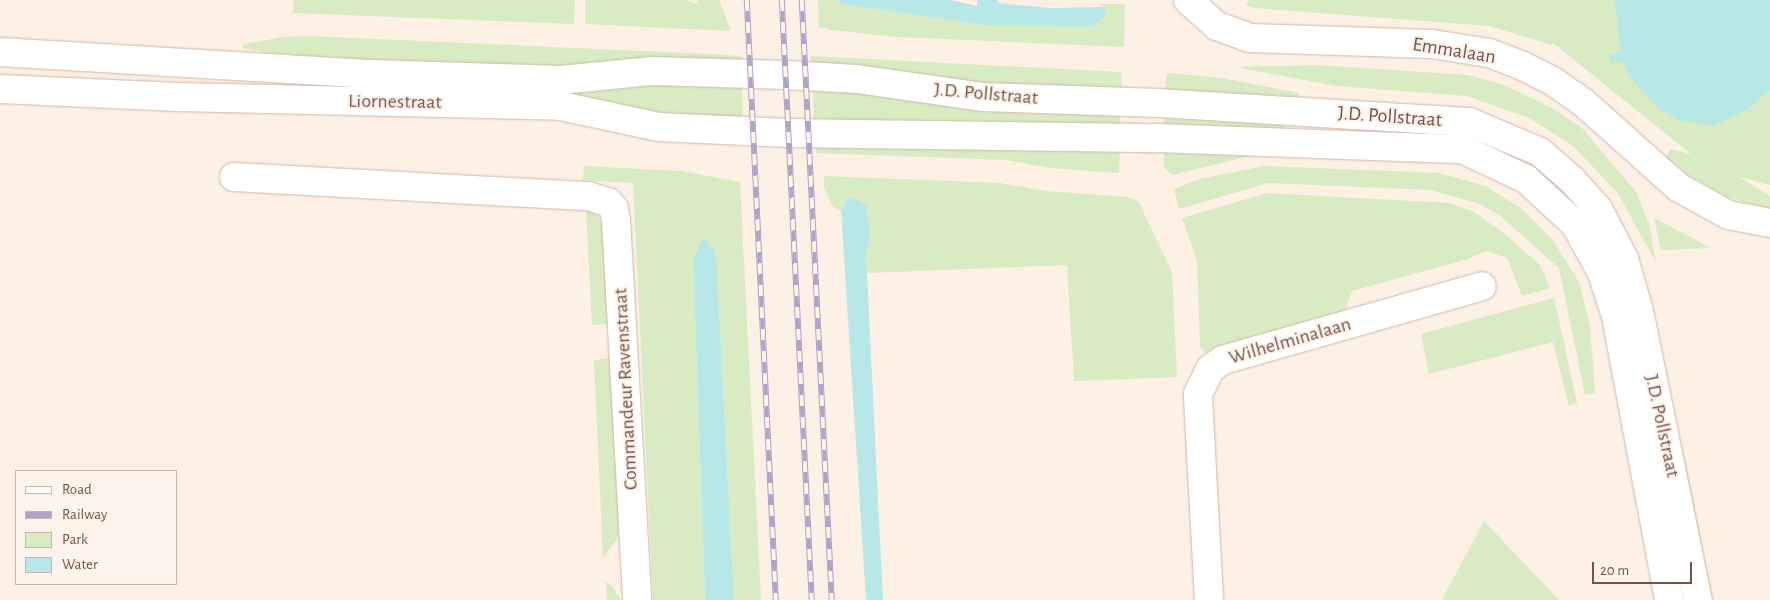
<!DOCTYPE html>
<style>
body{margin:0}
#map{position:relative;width:1770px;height:600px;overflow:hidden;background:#fdf0e4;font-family:"Alegreya Sans",sans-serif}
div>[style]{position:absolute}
.green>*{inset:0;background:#d8ebc2}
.water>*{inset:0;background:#b7e7e7}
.roads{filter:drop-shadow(0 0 1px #d1b8ac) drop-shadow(0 0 1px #d1b8ac)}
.minor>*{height:28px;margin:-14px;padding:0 14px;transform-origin:14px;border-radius:14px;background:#fff}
.rail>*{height:5.5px;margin-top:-2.75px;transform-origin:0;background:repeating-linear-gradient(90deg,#fff4eb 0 11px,#b1a2c7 0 22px);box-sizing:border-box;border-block:1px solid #b1a2c7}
span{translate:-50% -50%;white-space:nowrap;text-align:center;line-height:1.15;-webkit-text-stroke:4.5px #fff4eb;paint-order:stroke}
.street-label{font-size:20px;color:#765348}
.legend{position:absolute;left:15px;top:470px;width:162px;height:115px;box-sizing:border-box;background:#fff4eb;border:1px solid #c8b4aa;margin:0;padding:6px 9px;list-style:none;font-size:15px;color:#765348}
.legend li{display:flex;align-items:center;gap:10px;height:25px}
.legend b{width:25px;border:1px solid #c8b4aa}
.scale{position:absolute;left:1592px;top:562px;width:100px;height:22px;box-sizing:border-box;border:2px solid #765348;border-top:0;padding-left:6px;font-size:15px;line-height:18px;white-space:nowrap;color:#765348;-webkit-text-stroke:4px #fff4eb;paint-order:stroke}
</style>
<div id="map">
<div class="green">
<i style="clip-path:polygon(294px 0,575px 0,574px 24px,293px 13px)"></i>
<i style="clip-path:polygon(585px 0,686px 0,696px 4px,698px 0,719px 0,731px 31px,585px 24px)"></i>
<i style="clip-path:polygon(818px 0,838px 0,841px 4px,984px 25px,1106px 7px,1098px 4px,1125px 4px,1124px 47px,898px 37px,832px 30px,819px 27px)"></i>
<i style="clip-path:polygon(1249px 0,1770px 0,1770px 185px,1739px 177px,1770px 196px,1770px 210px,1728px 197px,1689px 176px,1666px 157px,1670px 149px,1691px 154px,1553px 43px,1551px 45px,1490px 26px,1255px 8px,1246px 6px)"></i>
<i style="clip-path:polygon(309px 36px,709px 54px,741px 56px,741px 61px,559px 70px,312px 60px,242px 48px,244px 44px,283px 37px)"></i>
<i style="clip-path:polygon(811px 56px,1121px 72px,1122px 93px,988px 87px,812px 65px)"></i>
<i style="clip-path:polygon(1317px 65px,1468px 75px,1504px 85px,1552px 108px,1582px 128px,1636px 192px,1649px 224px,1656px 262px,1617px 192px,1573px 146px,1529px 118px,1467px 96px,1336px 86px,1235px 67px)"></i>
<i style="clip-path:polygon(1169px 73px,1222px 78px,1299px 93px,1298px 103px,1165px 95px,1166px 76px)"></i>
<i style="clip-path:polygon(643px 83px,742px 83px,743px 121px,661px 115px,542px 89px)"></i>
<i style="clip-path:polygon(813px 87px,1120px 112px,1120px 131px,814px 125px)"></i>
<i style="clip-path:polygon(1164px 113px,1286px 120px,1285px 130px,1164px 133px)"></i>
<i style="clip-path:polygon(816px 145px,1120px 148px,1119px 173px,1050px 168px,1007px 160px,816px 153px)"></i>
<i style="clip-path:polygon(1164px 151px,1258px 154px,1172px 175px,1164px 168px)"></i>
<i style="clip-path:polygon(584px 166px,681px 171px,740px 182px,761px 600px,734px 600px,717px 269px,708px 240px,696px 250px,693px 258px,705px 600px,653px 600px,633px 183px,583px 180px)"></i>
<i style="clip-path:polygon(1265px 166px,1439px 173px,1485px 186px,1521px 208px,1552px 239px,1578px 280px,1590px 325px,1595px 393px,1585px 395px,1559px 268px,1499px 215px,1480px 204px,1431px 190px,1268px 183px,1179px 209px,1174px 189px,1200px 179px)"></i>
<i style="clip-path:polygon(824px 176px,1000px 183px,1046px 191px,1126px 197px,1138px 201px,1172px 272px,1177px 377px,1074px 381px,1067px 265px,867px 273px,866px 254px,870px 236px,849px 197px,841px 211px,833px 207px,824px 187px)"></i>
<i style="clip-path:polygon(1267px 193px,1450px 203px,1474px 212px,1501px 231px,1540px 265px,1550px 288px,1522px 296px,1507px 258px,1486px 251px,1468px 259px,1352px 291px,1343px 317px,1205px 352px,1200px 347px,1197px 260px,1182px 218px)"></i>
<i style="clip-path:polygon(586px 208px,599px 217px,604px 228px,609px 324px,592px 325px)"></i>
<i style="clip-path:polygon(1654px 218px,1711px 248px,1661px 250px)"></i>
<i style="clip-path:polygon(1554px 298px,1577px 403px,1569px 406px,1553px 342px,1429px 374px,1421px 334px)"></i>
<i style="clip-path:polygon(611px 358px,619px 522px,617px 539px,603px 558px,594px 360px)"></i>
<i style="clip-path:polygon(1681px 444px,1684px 453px,1713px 600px,1706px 600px,1676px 450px)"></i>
<i style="clip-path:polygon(1484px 521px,1559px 600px,1442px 600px)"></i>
<i style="clip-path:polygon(606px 582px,612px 586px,621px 600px,607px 600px)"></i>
</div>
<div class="water">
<i style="clip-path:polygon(838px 0,950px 0,977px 6px,977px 0,998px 0,998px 3px,1050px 8px,1106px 7px,1105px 17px,1092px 27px,984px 25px,841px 4px)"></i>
<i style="clip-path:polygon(1614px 0,1770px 0,1770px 90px,1747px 110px,1713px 126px,1679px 120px,1661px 111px,1627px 74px,1622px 61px,1611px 63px,1609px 55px,1621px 52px)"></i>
<i style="clip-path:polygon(849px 197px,866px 205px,870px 237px,866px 254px,883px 600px,866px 600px,841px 211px)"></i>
<i style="clip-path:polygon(703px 239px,708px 239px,709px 245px,715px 250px,717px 269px,734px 600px,705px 600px,693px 258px)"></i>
</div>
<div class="roads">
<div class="minor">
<i style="left:1188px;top:0;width:39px;rotate:42deg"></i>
<i style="left:1217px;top:26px;width:35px;rotate:20deg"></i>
<i style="left:1250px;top:38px;width:182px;rotate:1.9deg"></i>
<i style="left:1432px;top:44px;width:58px;rotate:9deg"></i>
<i style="left:1489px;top:53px;width:36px;rotate:21deg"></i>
<i style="left:1523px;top:66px;width:31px;rotate:27deg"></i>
<i style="left:1551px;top:80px;width:40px;rotate:34.9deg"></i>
<i style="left:1584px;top:103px;width:126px;rotate:41.8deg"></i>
<i style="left:1678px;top:187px;width:57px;rotate:29.2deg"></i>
<i style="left:1728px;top:215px;width:43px;rotate:10.8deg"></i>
<i style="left:0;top:52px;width:373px;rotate:3.4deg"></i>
<i style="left:372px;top:74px;width:189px;rotate:1.8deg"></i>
<i style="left:561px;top:80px;width:90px;rotate:-5.7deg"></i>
<i style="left:651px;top:71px;width:135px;rotate:1.7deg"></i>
<i style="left:786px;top:75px;width:71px;rotate:3.2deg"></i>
<i style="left:857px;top:79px;width:128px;rotate:8.1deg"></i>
<i style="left:984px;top:97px;width:174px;rotate:2deg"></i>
<i style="left:1158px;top:103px;width:312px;rotate:3.5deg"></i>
<i style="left:1469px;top:122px;width:77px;rotate:22.9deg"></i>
<i style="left:1540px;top:152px;width:43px;rotate:41.2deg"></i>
<i style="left:1572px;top:180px;width:39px;rotate:48deg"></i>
<i style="left:1598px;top:209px;width:56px;rotate:62.5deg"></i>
<i style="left:1624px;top:259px;width:54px;rotate:73.9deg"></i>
<i style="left:1639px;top:311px;width:295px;rotate:78.5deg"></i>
<i style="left:0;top:89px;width:178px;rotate:2.6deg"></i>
<i style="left:178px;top:97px;width:383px;rotate:1.3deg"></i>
<i style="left:561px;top:106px;width:100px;rotate:12.1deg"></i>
<i style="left:659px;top:127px;width:130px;rotate:2.6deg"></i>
<i style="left:789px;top:133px;width:368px;rotate:0.8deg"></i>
<i style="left:1157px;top:138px;width:305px;rotate:2.1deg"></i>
<i style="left:1462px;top:149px;width:71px;rotate:25.1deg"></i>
<i style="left:1526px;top:179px;width:67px;rotate:42.6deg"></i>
<i style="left:1575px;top:224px;width:56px;rotate:61.1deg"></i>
<i style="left:1602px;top:273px;width:45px;rotate:72deg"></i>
<i style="left:1616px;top:316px;width:289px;rotate:79.4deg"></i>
<i style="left:234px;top:177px;width:355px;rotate:3.1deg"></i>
<i style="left:588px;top:196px;width:21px;rotate:17deg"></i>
<i style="left:608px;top:202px;width:9px;rotate:49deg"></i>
<i style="left:614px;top:209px;width:11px;rotate:80deg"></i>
<i style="left:616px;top:220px;width:381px;rotate:86.8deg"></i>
<i style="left:1209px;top:600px;width:206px;rotate:-93.1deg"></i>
<i style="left:1198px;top:394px;width:28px;rotate:-64deg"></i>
<i style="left:1210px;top:369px;width:16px;rotate:-35deg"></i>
<i style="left:1223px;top:360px;width:269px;rotate:-15.9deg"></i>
</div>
</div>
<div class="rail">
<i style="left:747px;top:0;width:601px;rotate:87.23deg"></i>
<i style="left:782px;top:0;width:601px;rotate:87.14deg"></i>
<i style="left:802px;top:0;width:601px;rotate:87.14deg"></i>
</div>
<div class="street-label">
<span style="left:1454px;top:51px;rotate:9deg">Emmalaan</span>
<span style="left:986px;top:94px;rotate:5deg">J.D. Pollstraat</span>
<span style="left:395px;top:102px;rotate:1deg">Liornestraat</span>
<span style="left:1390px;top:117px;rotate:4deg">J.D. Pollstraat</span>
<span style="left:1290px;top:341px;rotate:-16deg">Wilhelminalaan</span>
<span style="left:626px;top:389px;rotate:-93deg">Commandeur Ravenstraat</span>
<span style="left:1662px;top:426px;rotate:78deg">J.D. Pollstraat</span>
</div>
<ul class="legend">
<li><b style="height:6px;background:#fff"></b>Road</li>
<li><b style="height:6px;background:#b1a2c7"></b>Railway</li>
<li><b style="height:14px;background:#d8ebc2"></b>Park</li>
<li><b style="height:14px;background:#b7e7e7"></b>Water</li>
</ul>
<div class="scale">20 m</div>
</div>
